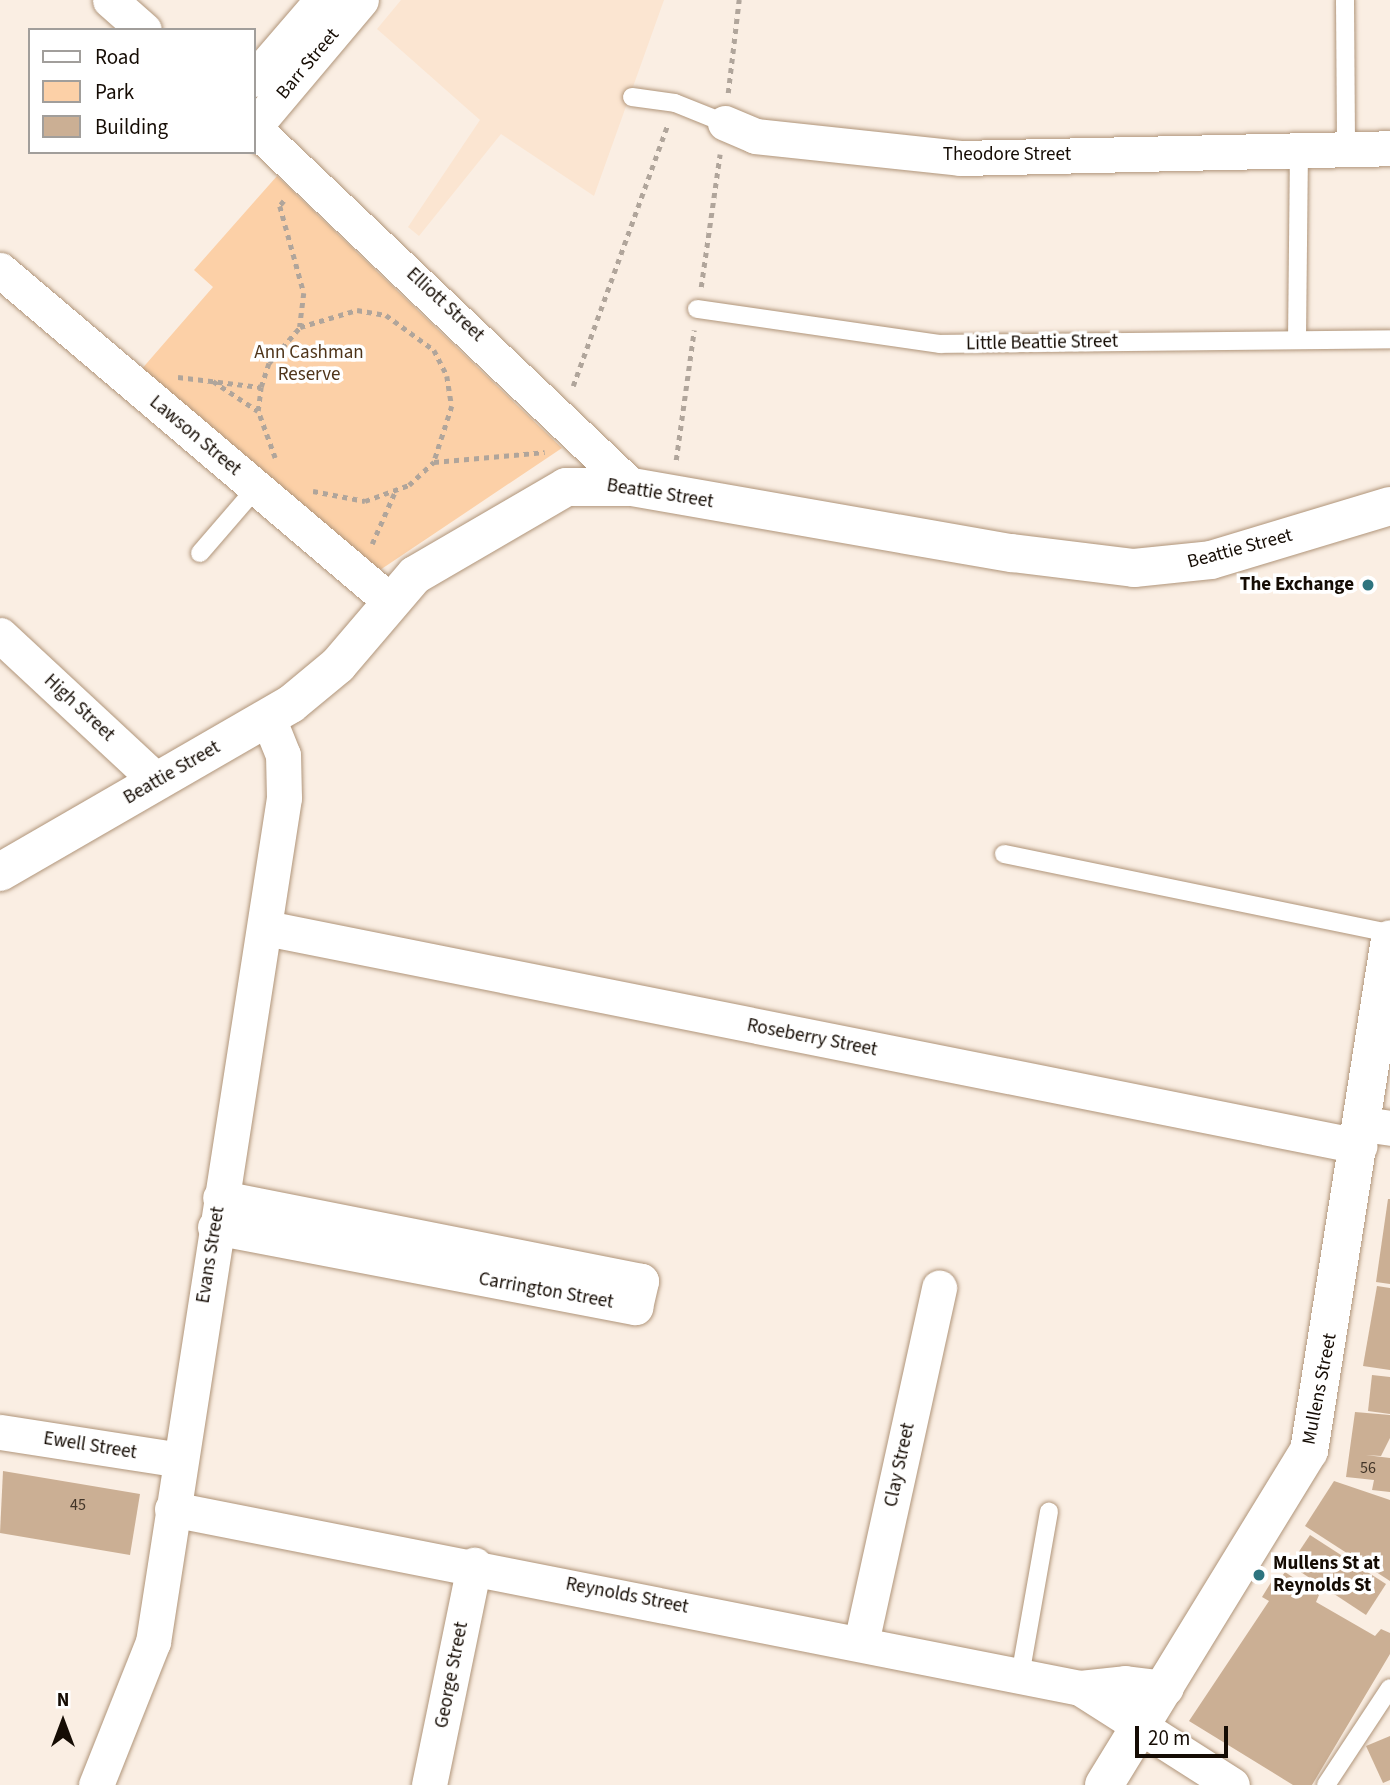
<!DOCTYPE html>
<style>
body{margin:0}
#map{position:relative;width:1390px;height:1785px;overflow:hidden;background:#faeee3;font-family:"Source Sans 3",sans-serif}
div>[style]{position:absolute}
.built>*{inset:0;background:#fbe5d1}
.green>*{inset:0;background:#fcd0a7}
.building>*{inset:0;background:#cbaf94}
.path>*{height:4.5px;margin-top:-2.25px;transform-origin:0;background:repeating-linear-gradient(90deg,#b0a59b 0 5px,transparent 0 10px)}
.roads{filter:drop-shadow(0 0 2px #b0957a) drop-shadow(0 0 2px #b0957a)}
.service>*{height:18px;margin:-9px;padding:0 9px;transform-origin:9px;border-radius:9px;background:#fff}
.minor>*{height:35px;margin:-17.5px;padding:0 17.5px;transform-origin:17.5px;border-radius:17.5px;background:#fff}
.tertiary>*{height:38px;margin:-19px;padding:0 19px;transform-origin:19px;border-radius:19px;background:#fff}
.dots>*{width:19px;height:19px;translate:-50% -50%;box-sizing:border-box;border:4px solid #fff;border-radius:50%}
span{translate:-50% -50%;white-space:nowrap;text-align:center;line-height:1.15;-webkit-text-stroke:7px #fff;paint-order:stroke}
.number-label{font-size:16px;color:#423528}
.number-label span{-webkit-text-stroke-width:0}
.street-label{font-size:19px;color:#150c04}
.park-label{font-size:19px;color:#4f351a}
.poi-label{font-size:19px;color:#150c04;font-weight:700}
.right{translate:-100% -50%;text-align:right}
.left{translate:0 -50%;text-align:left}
.legend{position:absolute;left:28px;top:28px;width:228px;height:126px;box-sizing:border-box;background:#fff;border:2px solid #a19e9b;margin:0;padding:9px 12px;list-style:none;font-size:21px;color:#150c04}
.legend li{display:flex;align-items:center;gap:14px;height:35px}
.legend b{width:35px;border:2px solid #a19e9b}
.north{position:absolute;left:28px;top:1687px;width:70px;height:70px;-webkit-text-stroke:5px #fff;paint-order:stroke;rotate:0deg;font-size:19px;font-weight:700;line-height:28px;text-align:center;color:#150c04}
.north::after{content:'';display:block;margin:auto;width:24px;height:32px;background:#150c04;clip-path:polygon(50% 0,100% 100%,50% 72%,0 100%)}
.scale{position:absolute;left:1135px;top:1726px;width:93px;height:32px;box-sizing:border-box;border:4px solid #150c04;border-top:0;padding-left:9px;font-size:21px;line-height:24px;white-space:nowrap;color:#150c04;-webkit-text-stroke:5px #fff;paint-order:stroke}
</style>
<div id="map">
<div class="built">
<i style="clip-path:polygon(401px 0,664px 0,594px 196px,501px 134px,419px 236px,408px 227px,480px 120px,377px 29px)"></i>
</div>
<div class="green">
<i style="clip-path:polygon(277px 176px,562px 448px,380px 570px,140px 371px,213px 287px,194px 270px)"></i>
</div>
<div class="building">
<i style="clip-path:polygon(1388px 1199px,1390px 1199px,1390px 1284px,1376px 1282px)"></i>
<i style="clip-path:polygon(1377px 1286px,1390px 1288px,1390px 1370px,1363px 1366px)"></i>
<i style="clip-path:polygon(1372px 1375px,1390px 1377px,1390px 1414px,1368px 1411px)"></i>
<i style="clip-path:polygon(1355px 1412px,1390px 1415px,1390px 1438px,1381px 1456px,1366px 1455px,1390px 1458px,1390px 1492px,1372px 1490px,1374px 1480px,1346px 1477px)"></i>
<i style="clip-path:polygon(3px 1471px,140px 1494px,130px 1555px,0 1533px)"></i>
<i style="clip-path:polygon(1334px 1481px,1390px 1500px,1390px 1581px,1305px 1526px)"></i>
<i style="clip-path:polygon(1310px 1535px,1386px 1584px,1366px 1615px,1290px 1565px)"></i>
<i style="clip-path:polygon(1285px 1572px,1319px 1595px,1316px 1602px,1375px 1636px,1381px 1629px,1390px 1633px,1390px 1654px,1312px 1785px,1293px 1785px,1189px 1721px,1269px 1601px,1262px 1597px,1273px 1579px,1278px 1582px)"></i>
<i style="clip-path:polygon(1390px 1736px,1390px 1780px,1383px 1783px,1366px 1746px)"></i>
</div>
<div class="path">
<i style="left:728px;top:93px;width:94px;rotate:-83.3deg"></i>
<i style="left:284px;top:201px;width:6px;rotate:129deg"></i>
<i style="left:280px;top:206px;width:90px;rotate:74.6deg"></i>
<i style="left:304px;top:293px;width:34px;rotate:97deg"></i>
<i style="left:300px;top:327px;width:59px;rotate:-16.6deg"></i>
<i style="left:357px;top:310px;width:29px;rotate:10deg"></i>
<i style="left:386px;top:315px;width:59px;rotate:36.1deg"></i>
<i style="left:434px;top:350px;width:29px;rotate:63deg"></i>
<i style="left:447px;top:376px;width:30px;rotate:81deg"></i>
<i style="left:452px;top:406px;width:59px;rotate:107.8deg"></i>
<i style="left:434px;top:462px;width:111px;rotate:-5.1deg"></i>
<i style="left:701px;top:287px;width:134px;rotate:-81.9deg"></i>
<i style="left:178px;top:377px;width:84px;rotate:6.9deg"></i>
<i style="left:213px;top:381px;width:54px;rotate:33.7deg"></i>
<i style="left:573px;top:386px;width:279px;rotate:-70.1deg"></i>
<i style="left:275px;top:458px;width:50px;rotate:-109.9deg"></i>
<i style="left:258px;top:411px;width:24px;rotate:-83deg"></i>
<i style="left:261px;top:387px;width:25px;rotate:-72deg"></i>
<i style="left:269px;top:363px;width:48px;rotate:-49.3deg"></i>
<i style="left:676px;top:460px;width:131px;rotate:-82.1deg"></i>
<i style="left:313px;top:491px;width:53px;rotate:10.9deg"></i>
<i style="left:365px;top:501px;width:47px;rotate:-20deg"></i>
<i style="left:409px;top:485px;width:34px;rotate:-43deg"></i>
<i style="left:372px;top:544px;width:55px;rotate:-66.3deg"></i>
</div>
<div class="roads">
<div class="service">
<i style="left:1345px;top:0;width:148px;rotate:89.6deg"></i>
<i style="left:632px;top:97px;width:43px;rotate:7.9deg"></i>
<i style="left:675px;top:103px;width:54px;rotate:21.8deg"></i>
<i style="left:697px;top:309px;width:246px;rotate:8.2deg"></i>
<i style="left:940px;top:344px;width:450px;rotate:-0.6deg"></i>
<i style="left:1297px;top:340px;width:191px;rotate:-89.4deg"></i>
<i style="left:200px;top:553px;width:87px;rotate:-49.2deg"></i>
<i style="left:1004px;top:854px;width:394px;rotate:11.6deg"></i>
<i style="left:1020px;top:1676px;width:167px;rotate:-80deg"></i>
<i style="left:1326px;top:1785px;width:116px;rotate:-56.6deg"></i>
</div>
<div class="minor">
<i style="left:110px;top:0;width:45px;rotate:41.4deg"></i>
<i style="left:254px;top:79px;width:104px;rotate:-49.3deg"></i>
<i style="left:725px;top:123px;width:33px;rotate:23deg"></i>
<i style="left:755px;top:136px;width:206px;rotate:6.1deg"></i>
<i style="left:960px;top:158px;width:430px;rotate:-1.3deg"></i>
<i style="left:254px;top:127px;width:166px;rotate:-49.9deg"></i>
<i style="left:254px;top:128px;width:521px;rotate:43.52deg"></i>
<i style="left:0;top:270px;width:513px;rotate:40.33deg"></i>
<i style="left:0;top:635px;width:214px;rotate:42.9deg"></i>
<i style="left:266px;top:928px;width:1115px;rotate:11.28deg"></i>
<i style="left:1363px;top:1124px;width:27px;rotate:8deg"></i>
<i style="left:215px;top:1227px;width:428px;rotate:10.8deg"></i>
<i style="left:635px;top:1307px;width:27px;rotate:-77deg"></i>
<i style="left:641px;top:1281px;width:429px;rotate:-168.8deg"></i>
<i style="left:0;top:1432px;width:182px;rotate:8.8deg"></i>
<i style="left:172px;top:1509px;width:925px;rotate:11.15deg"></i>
<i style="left:1080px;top:1688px;width:45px;rotate:-6.3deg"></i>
<i style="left:1125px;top:1683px;width:41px;rotate:7deg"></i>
<i style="left:861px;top:1643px;width:364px;rotate:-77.6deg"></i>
<i style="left:1080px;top:1688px;width:180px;rotate:32.5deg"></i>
<i style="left:96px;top:1785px;width:154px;rotate:-68.3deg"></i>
<i style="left:153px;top:1642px;width:854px;rotate:-81.18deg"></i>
<i style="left:284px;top:798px;width:43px;rotate:-91.3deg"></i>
<i style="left:283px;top:755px;width:40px;rotate:-112deg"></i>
<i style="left:429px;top:1785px;width:225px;rotate:-78.4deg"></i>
</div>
<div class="tertiary">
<i style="left:0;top:872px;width:336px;rotate:-30deg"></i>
<i style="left:291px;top:704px;width:61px;rotate:-39.7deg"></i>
<i style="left:338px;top:665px;width:118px;rotate:-49.5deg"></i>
<i style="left:415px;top:575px;width:175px;rotate:-30.2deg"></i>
<i style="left:566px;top:487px;width:66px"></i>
<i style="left:632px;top:487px;width:386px;rotate:9.9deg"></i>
<i style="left:1012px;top:553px;width:123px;rotate:7deg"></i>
<i style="left:1134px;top:568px;width:77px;rotate:-5.9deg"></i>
<i style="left:1211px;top:560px;width:187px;rotate:-16.8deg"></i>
<i style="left:1104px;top:1785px;width:392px;rotate:-58.5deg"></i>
<i style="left:1309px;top:1451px;width:518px;rotate:-81.01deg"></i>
</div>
</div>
<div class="dots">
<i style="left:1368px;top:585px;background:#2d747f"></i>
<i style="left:1259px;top:1575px;background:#2d747f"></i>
</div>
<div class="number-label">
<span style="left:1368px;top:1468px">56</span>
<span style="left:78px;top:1505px">45</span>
</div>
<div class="street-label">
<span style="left:308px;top:64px;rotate:-50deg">Barr Street</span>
<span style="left:1007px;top:155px">Theodore Street</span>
<span style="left:445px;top:305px;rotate:43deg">Elliott Street</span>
<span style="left:1042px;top:343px;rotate:-1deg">Little Beattie Street</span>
<span style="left:195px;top:436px;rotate:40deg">Lawson Street</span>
<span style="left:660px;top:494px;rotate:9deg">Beattie Street</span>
<span style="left:1240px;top:549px;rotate:-15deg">Beattie Street</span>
<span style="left:79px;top:708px;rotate:43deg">High Street</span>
<span style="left:172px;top:773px;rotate:-30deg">Beattie Street</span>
<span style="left:812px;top:1038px;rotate:11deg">Roseberry Street</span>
<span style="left:211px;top:1255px;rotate:-81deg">Evans Street</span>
<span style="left:546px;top:1291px;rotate:10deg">Carrington Street</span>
<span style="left:1320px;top:1389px;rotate:-79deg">Mullens Street</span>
<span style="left:90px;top:1446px;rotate:9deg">Ewell Street</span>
<span style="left:900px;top:1465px;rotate:-78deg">Clay Street</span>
<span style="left:627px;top:1596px;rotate:11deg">Reynolds Street</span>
<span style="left:452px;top:1675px;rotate:-79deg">George Street</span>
</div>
<div class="park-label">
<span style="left:309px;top:364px">Ann Cashman<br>Reserve</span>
</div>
<div class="poi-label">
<span class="right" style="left:1354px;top:585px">The Exchange</span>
<span class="left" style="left:1273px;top:1575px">Mullens St at<br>Reynolds St</span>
</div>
<ul class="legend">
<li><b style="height:9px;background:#fff"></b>Road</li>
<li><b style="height:19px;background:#fcd0a7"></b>Park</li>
<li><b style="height:19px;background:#cbaf94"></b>Building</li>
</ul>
<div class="north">N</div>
<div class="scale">20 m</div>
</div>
